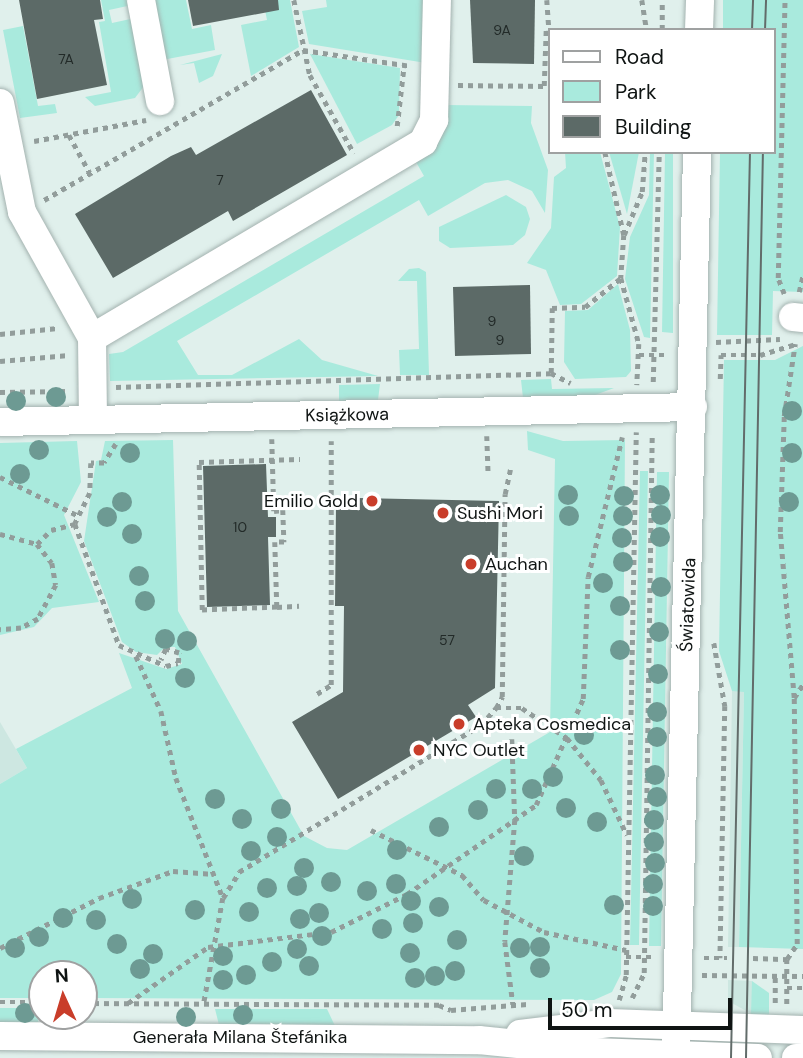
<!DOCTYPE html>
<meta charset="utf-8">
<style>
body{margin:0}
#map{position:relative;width:803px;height:1058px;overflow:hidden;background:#e0f0ec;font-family:"DM Sans",sans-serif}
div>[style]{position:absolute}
.built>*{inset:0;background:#cde7e1}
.green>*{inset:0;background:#a9eadd}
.building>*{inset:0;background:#5c6a67}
.path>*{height:4.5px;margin-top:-2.25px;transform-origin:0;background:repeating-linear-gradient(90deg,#929d9b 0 5px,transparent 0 10px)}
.roads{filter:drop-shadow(0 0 2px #a3b2af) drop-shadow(0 0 2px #a3b2af)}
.minor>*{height:28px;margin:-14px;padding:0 14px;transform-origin:14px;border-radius:14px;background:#fff}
.tram>*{height:2px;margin:-1px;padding:0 1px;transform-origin:1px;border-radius:1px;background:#626c6a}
.trees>*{width:20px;height:20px;margin:-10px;border-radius:50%;background:#6d9a93}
.dots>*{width:19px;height:19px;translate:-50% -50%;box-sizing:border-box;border:4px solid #fff;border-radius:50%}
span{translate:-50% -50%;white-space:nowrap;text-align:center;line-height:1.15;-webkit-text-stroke:6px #fff;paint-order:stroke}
.number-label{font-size:14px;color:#222a28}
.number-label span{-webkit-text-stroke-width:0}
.street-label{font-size:18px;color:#0f1413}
.poi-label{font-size:18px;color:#0f1413}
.right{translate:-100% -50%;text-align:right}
.left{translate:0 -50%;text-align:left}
.legend{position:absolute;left:548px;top:28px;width:228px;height:126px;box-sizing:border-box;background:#fff;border:2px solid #9fa1a1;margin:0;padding:9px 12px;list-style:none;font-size:21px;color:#0f1413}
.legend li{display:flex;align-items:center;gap:14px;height:35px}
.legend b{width:35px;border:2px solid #9fa1a1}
.north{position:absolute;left:28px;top:960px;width:70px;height:70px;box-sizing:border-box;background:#fff;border:2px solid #9fa1a1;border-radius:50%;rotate:356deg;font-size:19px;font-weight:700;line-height:28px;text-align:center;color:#0f1413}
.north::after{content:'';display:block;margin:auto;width:24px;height:32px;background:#c93d2a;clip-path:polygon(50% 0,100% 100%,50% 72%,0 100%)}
.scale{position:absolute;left:548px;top:998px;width:184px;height:32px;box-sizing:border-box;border:4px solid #0f1413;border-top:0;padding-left:9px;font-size:21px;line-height:24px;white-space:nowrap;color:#0f1413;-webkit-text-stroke:5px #fff;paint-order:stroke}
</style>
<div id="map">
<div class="built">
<i style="clip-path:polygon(732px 691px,744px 691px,739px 947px,728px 947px)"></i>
<i style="clip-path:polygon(0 722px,27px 768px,0 784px)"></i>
<i style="clip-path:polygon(728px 980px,752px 981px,752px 1014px,728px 1001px)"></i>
</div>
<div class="green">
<i style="clip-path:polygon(101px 0,131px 0,132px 5px,109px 10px,112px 23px,135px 18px,147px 82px,135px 98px,95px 106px,85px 97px,111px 92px,99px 22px,105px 21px)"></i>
<i style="clip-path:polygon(151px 0,186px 0,192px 29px,211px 25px,215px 50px,162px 60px)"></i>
<i style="clip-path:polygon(263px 0,290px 0,299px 47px,251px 76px,241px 25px,267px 20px)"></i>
<i style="clip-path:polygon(326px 0,426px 0,426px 63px,309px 44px,302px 11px,327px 7px)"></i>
<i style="clip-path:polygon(723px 0,803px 0,803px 292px,773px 291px,772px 335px,717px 335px,720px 152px,773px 152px,773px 30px,723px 30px)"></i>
<i style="clip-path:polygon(23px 26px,38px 106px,55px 104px,57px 113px,20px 118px,3px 30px)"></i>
<i style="clip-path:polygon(222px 54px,213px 76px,199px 83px,194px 63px,180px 65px)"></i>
<i style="clip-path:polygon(310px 54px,400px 68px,399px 115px,392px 125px,357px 144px)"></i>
<i style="clip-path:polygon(444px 105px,532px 106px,531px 123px,548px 170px,545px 213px,532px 191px,508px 180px,485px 183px,428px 216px,419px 200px,177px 341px,198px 375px,232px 375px,299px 339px,322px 360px,378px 376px,110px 381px,109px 354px,123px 352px,424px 176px,416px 162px)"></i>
<i style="clip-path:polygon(565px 152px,600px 152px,620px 227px,617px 276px,581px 304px,560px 305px,546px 270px,527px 263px,551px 228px,554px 177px,566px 168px)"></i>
<i style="clip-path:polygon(609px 152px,639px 152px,627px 214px)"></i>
<i style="clip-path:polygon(650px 152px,654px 152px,650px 338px,644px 337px,625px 279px,630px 237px,649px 195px)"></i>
<i style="clip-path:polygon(665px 152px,673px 152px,673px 333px,662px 332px)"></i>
<i style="clip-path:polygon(506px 195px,526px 207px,530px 219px,525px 235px,513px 245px,450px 248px,439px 241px,439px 227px)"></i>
<i style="clip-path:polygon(419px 268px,426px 272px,429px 375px,400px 375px,399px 350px,419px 349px,417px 281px,398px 281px,409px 269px)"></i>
<i style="clip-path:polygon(618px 284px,630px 330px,631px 371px,626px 377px,575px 379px,564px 362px,565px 311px,588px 310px)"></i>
<i style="clip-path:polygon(803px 346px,803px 949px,739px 947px,744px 692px,732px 691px,719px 651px,724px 360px,775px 360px)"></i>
<i style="clip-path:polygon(551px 379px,552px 389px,614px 388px,587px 398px,523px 398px,521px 380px)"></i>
<i style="clip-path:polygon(380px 384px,378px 400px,339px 401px,339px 385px)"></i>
<i style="clip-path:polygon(527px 431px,563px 441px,625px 440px,621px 974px,612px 992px,594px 1000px,84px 998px,84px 974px,42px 974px,42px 998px,0 998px,0 784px,27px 768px,16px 749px,132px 688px,119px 653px,166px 669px,182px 664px,175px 647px,165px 647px,157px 655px,136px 652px,122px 642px,84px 541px,96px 461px,101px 460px,105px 441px,173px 440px,178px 611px,304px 836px,327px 848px,347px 850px,550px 732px,555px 459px,528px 450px)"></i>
<i style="clip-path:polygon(77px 441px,81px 482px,64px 515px,99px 602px,52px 608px,34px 627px,0 635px,0 443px)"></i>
<i style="clip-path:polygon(640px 471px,648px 471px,639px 945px,630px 945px)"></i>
<i style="clip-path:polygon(657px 472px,669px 472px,661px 946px,649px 946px)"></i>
<i style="clip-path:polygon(752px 981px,769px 993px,769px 1017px,751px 1015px)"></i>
<i style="clip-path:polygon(0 1008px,38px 1008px,38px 1022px,0 1024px)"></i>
<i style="clip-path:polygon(215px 1009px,327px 1009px,335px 1026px,219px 1025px)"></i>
</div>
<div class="building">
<i style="clip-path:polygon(19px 0,100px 0,103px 19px,94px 20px,107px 85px,37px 99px)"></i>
<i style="clip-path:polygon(188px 0,278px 0,279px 10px,193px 26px)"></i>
<i style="clip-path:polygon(470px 0,535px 0,534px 64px,473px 63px)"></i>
<i style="clip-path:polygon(311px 90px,347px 155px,233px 221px,228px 211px,113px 278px,75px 214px,171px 156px,191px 147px,196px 155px)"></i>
<i style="clip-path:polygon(530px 285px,531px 354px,455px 356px,453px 287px)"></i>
<i style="clip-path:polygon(266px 464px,268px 517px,276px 517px,276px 537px,268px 537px,270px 605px,207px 607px,203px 466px)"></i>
<i style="clip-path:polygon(358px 498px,499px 501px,495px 688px,468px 705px,476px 717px,338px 799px,292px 722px,343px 692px,344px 606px,335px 606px,336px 505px,358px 506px)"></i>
</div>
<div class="path">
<i style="left:294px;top:0;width:77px;rotate:78deg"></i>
<i style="left:310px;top:75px;width:90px;rotate:60.6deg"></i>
<i style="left:547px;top:0;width:30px;rotate:86deg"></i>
<i style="left:642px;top:0;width:30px;rotate:81deg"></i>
<i style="left:662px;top:30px;width:30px;rotate:-90deg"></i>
<i style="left:458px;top:85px;width:86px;rotate:0.7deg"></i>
<i style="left:544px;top:86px;width:56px;rotate:-88deg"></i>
<i style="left:397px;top:126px;width:61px;rotate:-83.5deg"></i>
<i style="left:69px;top:135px;width:43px;rotate:61.1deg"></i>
<i style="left:34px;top:141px;width:114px;rotate:-10.6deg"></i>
<i style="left:605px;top:152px;width:85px;rotate:77.1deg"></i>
<i style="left:624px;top:235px;width:43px;rotate:94deg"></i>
<i style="left:621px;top:278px;width:68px;rotate:74.7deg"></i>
<i style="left:639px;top:344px;width:41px;rotate:92.8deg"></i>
<i style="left:44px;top:200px;width:299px;rotate:-30.1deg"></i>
<i style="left:303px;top:50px;width:109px;rotate:8.4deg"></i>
<i style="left:624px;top:235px;width:47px;rotate:-67.3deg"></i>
<i style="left:642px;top:192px;width:40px;rotate:-85.7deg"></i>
<i style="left:799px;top:292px;width:17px;rotate:-77deg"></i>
<i style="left:784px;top:294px;width:17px;rotate:-111deg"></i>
<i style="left:778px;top:278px;width:278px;rotate:-88.6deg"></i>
<i style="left:0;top:334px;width:58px;rotate:-5.9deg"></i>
<i style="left:716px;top:342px;width:64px;rotate:-2.7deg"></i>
<i style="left:639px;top:355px;width:30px"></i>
<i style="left:0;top:361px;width:69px;rotate:-5deg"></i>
<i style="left:551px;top:373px;width:65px;rotate:-89.1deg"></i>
<i style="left:552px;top:308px;width:33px;rotate:-2deg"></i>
<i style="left:585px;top:307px;width:46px;rotate:-38.9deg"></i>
<i style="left:720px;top:379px;width:24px;rotate:-88deg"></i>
<i style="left:721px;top:355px;width:39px"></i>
<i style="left:760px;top:355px;width:37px;rotate:-17deg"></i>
<i style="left:653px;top:382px;width:230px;rotate:-88.5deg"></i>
<i style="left:116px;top:387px;width:435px;rotate:-1.8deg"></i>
<i style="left:551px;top:373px;width:22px;rotate:27deg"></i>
<i style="left:0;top:392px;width:69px;rotate:-0.8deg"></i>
<i style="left:487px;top:436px;width:35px;rotate:88deg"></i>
<i style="left:272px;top:439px;width:72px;rotate:88.4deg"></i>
<i style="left:274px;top:511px;width:9px;rotate:-6deg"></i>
<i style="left:283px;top:510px;width:32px;rotate:88deg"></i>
<i style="left:284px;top:542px;width:9px;rotate:180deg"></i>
<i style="left:275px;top:542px;width:65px;rotate:88.2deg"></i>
<i style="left:277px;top:607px;width:22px;rotate:-3deg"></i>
<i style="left:116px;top:444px;width:22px;rotate:122deg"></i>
<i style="left:104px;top:463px;width:13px;rotate:180deg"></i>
<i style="left:91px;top:463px;width:30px;rotate:92deg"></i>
<i style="left:90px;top:493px;width:34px;rotate:116deg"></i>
<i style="left:75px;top:524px;width:129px;rotate:70deg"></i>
<i style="left:119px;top:645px;width:51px;rotate:24.1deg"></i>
<i style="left:166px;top:666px;width:12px;rotate:-14deg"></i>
<i style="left:178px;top:663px;width:10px;rotate:-84deg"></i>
<i style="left:179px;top:653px;width:14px;rotate:-163deg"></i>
<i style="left:166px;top:649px;width:12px;rotate:114deg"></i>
<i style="left:0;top:477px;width:88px;rotate:26.3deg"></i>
<i style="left:0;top:534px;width:38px;rotate:15deg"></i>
<i style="left:37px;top:544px;width:24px;rotate:52deg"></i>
<i style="left:52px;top:563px;width:22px;rotate:80deg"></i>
<i style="left:56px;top:585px;width:38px;rotate:118deg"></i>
<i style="left:38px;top:619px;width:19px;rotate:152deg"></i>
<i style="left:21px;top:628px;width:21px;rotate:175deg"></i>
<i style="left:37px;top:544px;width:20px;rotate:-45deg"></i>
<i style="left:51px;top:530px;width:25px;rotate:-14deg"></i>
<i style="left:277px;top:607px;width:75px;rotate:177.7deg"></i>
<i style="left:202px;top:610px;width:148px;rotate:-91.2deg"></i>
<i style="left:199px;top:462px;width:101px;rotate:-1.7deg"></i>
<i style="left:714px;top:643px;width:64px;rotate:80.1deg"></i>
<i style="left:725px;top:706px;width:252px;rotate:91.1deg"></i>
<i style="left:136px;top:656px;width:60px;rotate:65.6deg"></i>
<i style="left:161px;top:711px;width:69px;rotate:77.4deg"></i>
<i style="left:176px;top:778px;width:129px;rotate:68.6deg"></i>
<i style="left:223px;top:898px;width:107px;rotate:100.3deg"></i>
<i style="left:317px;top:694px;width:17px;rotate:-33deg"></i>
<i style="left:331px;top:685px;width:244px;rotate:-90deg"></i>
<i style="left:794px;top:698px;width:167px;rotate:-94.8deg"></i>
<i style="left:780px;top:532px;width:116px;rotate:-88deg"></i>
<i style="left:784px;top:416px;width:73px;rotate:-81.3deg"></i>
<i style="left:496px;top:708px;width:26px"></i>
<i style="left:522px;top:708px;width:54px;rotate:33.7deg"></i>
<i style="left:567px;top:738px;width:54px;rotate:51deg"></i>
<i style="left:601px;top:780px;width:61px;rotate:64.7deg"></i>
<i style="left:512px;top:739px;width:81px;rotate:87.9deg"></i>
<i style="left:515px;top:820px;width:122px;rotate:94.7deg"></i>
<i style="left:505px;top:942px;width:63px;rotate:82.6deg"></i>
<i style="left:371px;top:830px;width:102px;rotate:26.3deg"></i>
<i style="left:462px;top:875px;width:33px;rotate:49deg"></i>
<i style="left:484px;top:900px;width:68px;rotate:28.1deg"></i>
<i style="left:544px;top:932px;width:84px;rotate:12.4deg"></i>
<i style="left:223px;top:898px;width:31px;rotate:-58deg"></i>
<i style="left:239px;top:872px;width:283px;rotate:-31.3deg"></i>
<i style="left:481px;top:725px;width:23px;rotate:-49deg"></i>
<i style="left:496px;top:708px;width:13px;rotate:-61deg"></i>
<i style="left:502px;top:697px;width:203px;rotate:-89.2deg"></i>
<i style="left:505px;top:494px;width:25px;rotate:-78deg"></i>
<i style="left:0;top:948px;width:111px;rotate:-26.8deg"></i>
<i style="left:99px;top:898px;width:79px;rotate:-20deg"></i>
<i style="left:173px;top:871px;width:41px;rotate:4.2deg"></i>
<i style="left:626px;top:957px;width:28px"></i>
<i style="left:704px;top:958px;width:23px"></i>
<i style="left:753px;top:958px;width:34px;rotate:2deg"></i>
<i style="left:787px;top:959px;width:45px;rotate:90deg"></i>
<i style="left:787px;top:959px;width:18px;rotate:-56deg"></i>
<i style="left:797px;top:944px;width:246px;rotate:-90.7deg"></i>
<i style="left:794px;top:698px;width:17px;rotate:-57deg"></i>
<i style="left:702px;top:975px;width:101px;rotate:0.6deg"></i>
<i style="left:787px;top:988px;width:16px"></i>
<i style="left:632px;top:998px;width:28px;rotate:-64deg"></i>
<i style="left:644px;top:973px;width:540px;rotate:-89.15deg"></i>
<i style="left:619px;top:1000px;width:26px;rotate:-74deg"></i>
<i style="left:626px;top:975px;width:543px;rotate:-88.94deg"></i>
<i style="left:0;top:1002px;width:42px"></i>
<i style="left:84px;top:1003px;width:355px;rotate:0.3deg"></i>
<i style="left:439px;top:1005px;width:13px;rotate:23deg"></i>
<i style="left:451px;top:1010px;width:77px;rotate:-4.5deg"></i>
<i style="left:128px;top:1003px;width:98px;rotate:-35deg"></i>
<i style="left:208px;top:947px;width:124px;rotate:-7deg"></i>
<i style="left:331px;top:932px;width:85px;rotate:-26.6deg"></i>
<i style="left:407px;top:894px;width:157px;rotate:-34.6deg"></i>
<i style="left:536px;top:805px;width:116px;rotate:-66.1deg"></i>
<i style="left:583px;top:699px;width:122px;rotate:-87.7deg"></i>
<i style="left:588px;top:577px;width:144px;rotate:-76.3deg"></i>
<i style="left:775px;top:1003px;width:27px;rotate:-90deg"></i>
</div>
<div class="roads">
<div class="minor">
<i style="left:141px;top:0;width:103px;rotate:79.3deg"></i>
<i style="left:699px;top:30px;width:30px;rotate:-88deg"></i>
<i style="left:0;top:103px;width:111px;rotate:78.6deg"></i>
<i style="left:22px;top:212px;width:144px;rotate:60.9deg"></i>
<i style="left:92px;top:338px;width:82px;rotate:89.3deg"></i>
<i style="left:793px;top:317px;width:10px;rotate:6deg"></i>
<i style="left:92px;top:338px;width:385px;rotate:-30.6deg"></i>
<i style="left:423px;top:142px;width:25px;rotate:-63deg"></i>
<i style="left:434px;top:120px;width:120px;rotate:-88.6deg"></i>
<i style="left:0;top:422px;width:693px;rotate:-1.24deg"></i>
<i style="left:520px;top:1034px;width:90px;rotate:-7deg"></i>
<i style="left:609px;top:1023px;width:194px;rotate:2.1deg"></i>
<i style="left:0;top:1036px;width:479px;rotate:0.5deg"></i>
<i style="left:479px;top:1040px;width:116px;rotate:6deg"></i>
<i style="left:594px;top:1052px;width:164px;rotate:2.1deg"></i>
<i style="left:676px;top:1058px;width:906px;rotate:-88.67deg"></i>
<i style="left:796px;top:1058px;width:7px"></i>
</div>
</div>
<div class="tram">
<i style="left:752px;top:30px;width:30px;rotate:-88deg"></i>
<i style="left:765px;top:30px;width:30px;rotate:-88deg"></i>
<i style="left:731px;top:1058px;width:906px;rotate:-88.8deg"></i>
<i style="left:746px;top:1058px;width:906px;rotate:-88.93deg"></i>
</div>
<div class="trees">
<i style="left:56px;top:397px"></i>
<i style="left:16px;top:401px"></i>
<i style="left:792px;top:411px"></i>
<i style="left:39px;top:450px"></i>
<i style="left:130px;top:453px"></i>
<i style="left:792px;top:453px"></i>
<i style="left:20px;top:474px"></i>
<i style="left:568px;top:495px"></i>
<i style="left:660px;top:495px"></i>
<i style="left:624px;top:496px"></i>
<i style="left:122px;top:502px"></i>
<i style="left:789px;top:502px"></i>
<i style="left:661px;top:515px"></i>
<i style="left:569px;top:516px"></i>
<i style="left:623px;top:516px"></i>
<i style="left:107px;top:517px"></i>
<i style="left:132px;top:534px"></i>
<i style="left:660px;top:537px"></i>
<i style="left:622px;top:538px"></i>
<i style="left:623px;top:562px"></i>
<i style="left:139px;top:576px"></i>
<i style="left:603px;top:583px"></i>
<i style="left:661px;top:587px"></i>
<i style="left:145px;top:601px"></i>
<i style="left:620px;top:606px"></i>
<i style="left:659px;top:632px"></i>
<i style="left:165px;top:639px"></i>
<i style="left:187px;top:641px"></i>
<i style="left:620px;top:650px"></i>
<i style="left:658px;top:674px"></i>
<i style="left:185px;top:678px"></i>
<i style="left:657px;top:712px"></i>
<i style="left:584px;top:735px"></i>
<i style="left:657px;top:737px"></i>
<i style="left:655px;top:775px"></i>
<i style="left:553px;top:777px"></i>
<i style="left:496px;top:789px"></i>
<i style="left:532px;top:789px"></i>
<i style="left:657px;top:797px"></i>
<i style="left:215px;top:799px"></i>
<i style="left:566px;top:808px"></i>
<i style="left:281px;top:809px"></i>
<i style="left:478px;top:810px"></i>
<i style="left:242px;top:819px"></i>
<i style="left:654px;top:820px"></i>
<i style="left:597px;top:822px"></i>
<i style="left:439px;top:827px"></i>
<i style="left:277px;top:837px"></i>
<i style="left:654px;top:842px"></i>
<i style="left:397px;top:850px"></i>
<i style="left:251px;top:851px"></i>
<i style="left:524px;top:856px"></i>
<i style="left:655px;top:863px"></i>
<i style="left:304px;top:868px"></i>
<i style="left:331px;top:882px"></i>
<i style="left:396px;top:884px"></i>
<i style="left:653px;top:884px"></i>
<i style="left:297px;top:886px"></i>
<i style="left:267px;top:888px"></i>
<i style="left:367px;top:891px"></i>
<i style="left:132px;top:899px"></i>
<i style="left:411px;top:901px"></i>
<i style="left:614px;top:905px"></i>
<i style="left:653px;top:906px"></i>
<i style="left:439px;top:907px"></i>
<i style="left:195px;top:910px"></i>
<i style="left:249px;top:912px"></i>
<i style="left:319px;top:913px"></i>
<i style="left:63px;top:918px"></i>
<i style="left:300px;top:919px"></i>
<i style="left:96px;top:920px"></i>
<i style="left:413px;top:923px"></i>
<i style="left:382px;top:929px"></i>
<i style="left:322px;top:936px"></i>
<i style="left:39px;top:937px"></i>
<i style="left:457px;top:940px"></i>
<i style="left:117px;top:944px"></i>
<i style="left:540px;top:947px"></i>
<i style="left:15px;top:948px"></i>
<i style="left:520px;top:948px"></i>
<i style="left:297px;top:949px"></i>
<i style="left:410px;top:953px"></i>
<i style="left:153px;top:954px"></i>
<i style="left:223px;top:956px"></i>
<i style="left:272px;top:962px"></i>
<i style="left:309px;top:966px"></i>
<i style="left:540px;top:968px"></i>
<i style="left:140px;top:969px"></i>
<i style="left:455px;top:971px"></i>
<i style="left:246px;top:975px"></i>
<i style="left:435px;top:976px"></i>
<i style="left:415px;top:978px"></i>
<i style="left:223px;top:980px"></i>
<i style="left:25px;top:1013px"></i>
<i style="left:243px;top:1015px"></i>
<i style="left:186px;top:1017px"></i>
</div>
<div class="dots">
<i style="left:372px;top:501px;background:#c93d2a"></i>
<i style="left:443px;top:513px;background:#c93d2a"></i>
<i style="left:471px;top:564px;background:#c93d2a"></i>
<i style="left:459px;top:724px;background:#c93d2a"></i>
<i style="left:419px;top:750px;background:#c93d2a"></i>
</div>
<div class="number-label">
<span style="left:502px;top:30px">9A</span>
<span style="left:66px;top:59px">7A</span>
<span style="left:220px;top:180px">7</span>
<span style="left:492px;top:321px">9</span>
<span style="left:500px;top:340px">9</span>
<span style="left:240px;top:527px">10</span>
<span style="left:447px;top:640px">57</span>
</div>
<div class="street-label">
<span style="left:347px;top:415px;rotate:-1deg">Książkowa</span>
<span style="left:688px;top:605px;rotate:-88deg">Światowida</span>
<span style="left:240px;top:1037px">Generała Milana Štefánika</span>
</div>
<div class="poi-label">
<span class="right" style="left:358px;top:501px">Emilio Gold</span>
<span class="left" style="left:457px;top:513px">Sushi Mori</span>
<span class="left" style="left:485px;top:564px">Auchan</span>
<span class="left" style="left:473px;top:724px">Apteka Cosmedica</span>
<span class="left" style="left:433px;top:750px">NYC Outlet</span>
</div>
<ul class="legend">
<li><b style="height:9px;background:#fff"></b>Road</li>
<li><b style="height:19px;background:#a9eadd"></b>Park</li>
<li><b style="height:19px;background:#5c6a67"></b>Building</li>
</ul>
<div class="north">N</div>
<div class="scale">50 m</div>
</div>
